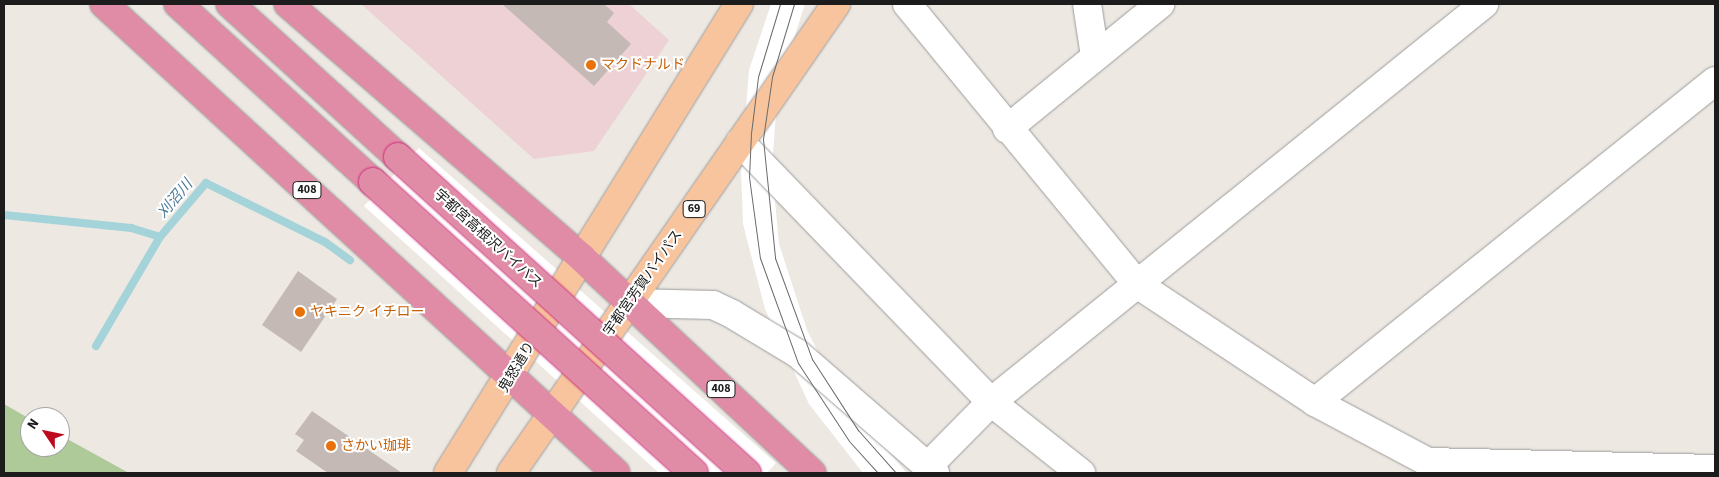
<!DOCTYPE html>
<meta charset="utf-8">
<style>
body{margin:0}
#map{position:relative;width:1719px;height:477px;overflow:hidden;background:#ede8e2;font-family:"Source Sans 3","Noto Sans JP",sans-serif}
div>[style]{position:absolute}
.commercial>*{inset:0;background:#edd1d4}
.forest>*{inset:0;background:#adca98}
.pier>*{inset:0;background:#fff}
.stream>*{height:8px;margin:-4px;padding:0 4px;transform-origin:4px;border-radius:4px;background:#a4d3d9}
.building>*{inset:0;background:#c4b9b5}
.roads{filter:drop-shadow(0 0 1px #9d9d9d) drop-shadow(0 0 1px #9d9d9d)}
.minor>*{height:28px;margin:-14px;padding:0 14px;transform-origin:14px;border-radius:14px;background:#fff}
.major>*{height:28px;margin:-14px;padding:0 14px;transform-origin:14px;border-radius:14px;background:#f7c49d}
.highway>*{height:28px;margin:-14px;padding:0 14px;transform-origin:14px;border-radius:14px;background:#e18ca7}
.tram>*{height:1px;margin:-0.5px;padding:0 0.5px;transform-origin:0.5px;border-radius:0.5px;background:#6a6a6a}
.bridges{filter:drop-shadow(0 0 1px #cd2c78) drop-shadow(0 0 1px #cd2c78)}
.highway-bridge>*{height:28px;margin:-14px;padding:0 14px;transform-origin:14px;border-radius:14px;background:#e18ca7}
.dots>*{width:14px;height:14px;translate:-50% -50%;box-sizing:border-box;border:2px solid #fff;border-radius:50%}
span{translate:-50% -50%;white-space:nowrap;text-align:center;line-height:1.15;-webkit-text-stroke:4px #fff;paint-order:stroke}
.shield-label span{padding:1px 4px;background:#fff;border:1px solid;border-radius:4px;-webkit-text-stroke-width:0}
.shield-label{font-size:12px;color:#1c1c1c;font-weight:700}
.food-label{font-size:14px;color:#c56008}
.left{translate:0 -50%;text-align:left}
.street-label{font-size:14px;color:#1c1c1c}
.water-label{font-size:15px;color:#487996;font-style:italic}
.frame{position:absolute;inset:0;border:5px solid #1c1c1c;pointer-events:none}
.north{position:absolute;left:20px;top:407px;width:50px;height:50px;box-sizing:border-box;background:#fff;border:1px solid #a4a4a4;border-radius:50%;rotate:304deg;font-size:14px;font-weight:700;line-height:20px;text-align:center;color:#1c1c1c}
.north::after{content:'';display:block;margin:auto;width:18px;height:22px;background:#bd0a21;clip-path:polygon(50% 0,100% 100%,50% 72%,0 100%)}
</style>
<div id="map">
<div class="commercial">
<i style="clip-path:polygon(361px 4px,629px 4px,669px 40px,594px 151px,534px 159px)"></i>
</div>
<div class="forest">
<i style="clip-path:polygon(4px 404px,30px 419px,30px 447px,60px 447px,60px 435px,129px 473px,4px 473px)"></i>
</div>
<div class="pier">
<i style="clip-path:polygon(771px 4px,805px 4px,780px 81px,775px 126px,772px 168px,779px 244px,807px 330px,826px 368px,858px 418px,907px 473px,863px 473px,809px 404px,765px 309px,743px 224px,741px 171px,749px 70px)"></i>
<i style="clip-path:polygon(419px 148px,776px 463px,767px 473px,659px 473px,364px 206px)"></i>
</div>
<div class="stream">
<i style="left:4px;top:215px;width:128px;rotate:5.8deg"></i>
<i style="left:131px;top:228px;width:30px;rotate:17deg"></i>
<i style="left:96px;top:346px;width:126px;rotate:-59.6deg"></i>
<i style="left:160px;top:237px;width:71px;rotate:-49.6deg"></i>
<i style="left:206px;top:183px;width:133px;rotate:26.4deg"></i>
<i style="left:325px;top:242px;width:31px;rotate:36deg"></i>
</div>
<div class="building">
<i style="clip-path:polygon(502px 4px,604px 4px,614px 13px,607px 22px,631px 44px,594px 86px)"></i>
<i style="clip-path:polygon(298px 271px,337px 299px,301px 352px,262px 325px)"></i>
<i style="clip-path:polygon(312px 411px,402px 473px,328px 473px,296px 451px,304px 440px,295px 434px)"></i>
</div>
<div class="roads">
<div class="minor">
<i style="left:907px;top:4px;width:362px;rotate:50.6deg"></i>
<i style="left:1137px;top:284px;width:214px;rotate:33.5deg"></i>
<i style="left:1315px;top:402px;width:128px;rotate:28deg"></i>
<i style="left:1428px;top:462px;width:287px;rotate:1.4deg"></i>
<i style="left:1087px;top:4px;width:53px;rotate:81.3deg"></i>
<i style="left:1007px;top:129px;width:198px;rotate:-39.2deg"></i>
<i style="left:740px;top:142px;width:361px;rotate:46deg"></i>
<i style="left:991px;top:402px;width:115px;rotate:38.3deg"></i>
<i style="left:631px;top:303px;width:82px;rotate:1.4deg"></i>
<i style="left:713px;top:305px;width:21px;rotate:25deg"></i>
<i style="left:732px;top:314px;width:76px;rotate:31deg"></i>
<i style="left:797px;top:353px;width:183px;rotate:41deg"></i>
<i style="left:1315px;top:402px;width:513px;rotate:-38.75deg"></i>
<i style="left:927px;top:467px;width:91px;rotate:-45.4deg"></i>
<i style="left:991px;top:402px;width:634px;rotate:-38.91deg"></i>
</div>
<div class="major">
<i style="left:448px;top:473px;width:552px;rotate:-58.18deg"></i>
<i style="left:511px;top:473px;width:571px;rotate:-55.28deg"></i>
</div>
<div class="highway">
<i style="left:104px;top:4px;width:694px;rotate:42.49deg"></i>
<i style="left:178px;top:4px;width:264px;rotate:42.4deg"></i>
<i style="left:230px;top:4px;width:227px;rotate:42.3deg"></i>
<i style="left:288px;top:4px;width:389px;rotate:40.8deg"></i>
<i style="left:582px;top:258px;width:315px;rotate:43.1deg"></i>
</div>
</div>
<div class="tram">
<i style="left:780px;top:4px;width:76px;rotate:106.8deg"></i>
<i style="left:758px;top:77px;width:56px;rotate:97.1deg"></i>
<i style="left:751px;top:133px;width:44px;rotate:92.6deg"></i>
<i style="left:749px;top:177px;width:82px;rotate:82.3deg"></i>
<i style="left:760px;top:258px;width:112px;rotate:70.1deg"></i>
<i style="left:798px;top:363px;width:93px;rotate:56.8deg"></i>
<i style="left:849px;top:441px;width:43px;rotate:47.8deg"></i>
<i style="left:794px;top:4px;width:76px;rotate:106.8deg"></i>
<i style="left:772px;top:77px;width:63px;rotate:98.3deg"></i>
<i style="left:763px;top:139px;width:120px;rotate:84.2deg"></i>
<i style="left:775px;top:258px;width:108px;rotate:69.9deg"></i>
<i style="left:812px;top:359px;width:85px;rotate:57.1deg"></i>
<i style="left:858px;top:430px;width:57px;rotate:48.5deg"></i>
</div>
<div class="bridges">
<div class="highway-bridge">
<i style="left:398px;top:157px;width:471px;rotate:42.2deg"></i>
<i style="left:373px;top:182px;width:433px;rotate:42.2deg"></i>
</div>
</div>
<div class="dots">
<i style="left:591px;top:65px;background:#e8710a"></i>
<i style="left:300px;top:312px;background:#e8710a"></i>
<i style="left:331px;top:446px;background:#e8710a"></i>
</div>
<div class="shield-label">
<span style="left:307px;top:190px">408</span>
<span style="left:694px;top:209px">69</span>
<span style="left:721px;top:389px">408</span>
</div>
<div class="food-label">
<span class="left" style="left:601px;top:65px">マクドナルド</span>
<span class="left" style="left:310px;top:312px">ヤキニク イチロー</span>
<span class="left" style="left:341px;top:446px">さかい珈琲</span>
</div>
<div class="street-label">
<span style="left:488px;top:239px;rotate:42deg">宇都宮高根沢バイパス</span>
<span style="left:643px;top:283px;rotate:-55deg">宇都宮芳賀バイパス</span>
<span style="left:517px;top:367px;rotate:-59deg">鬼怒通り</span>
</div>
<div class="water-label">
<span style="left:175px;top:199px;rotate:-50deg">刈沼川</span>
</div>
<div class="frame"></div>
<div class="north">N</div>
</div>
